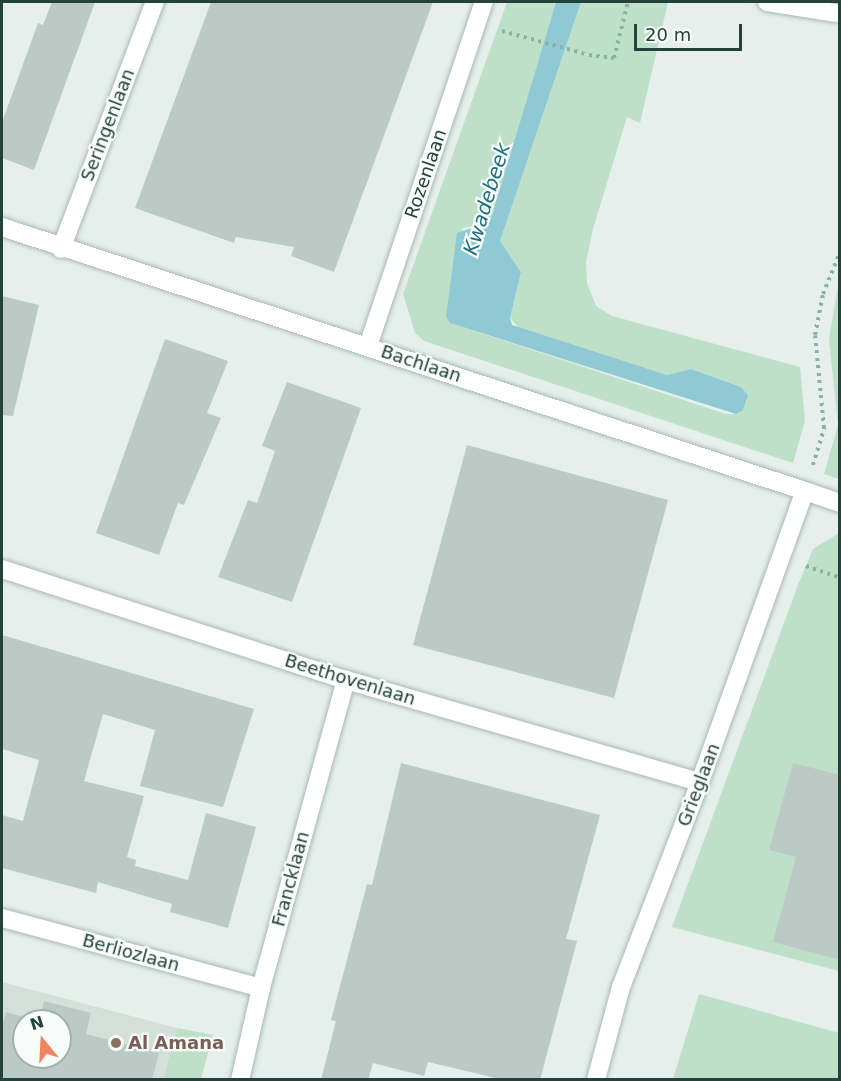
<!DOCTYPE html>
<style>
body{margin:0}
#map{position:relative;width:841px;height:1081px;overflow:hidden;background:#e6efeb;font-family:"DejaVu Sans",sans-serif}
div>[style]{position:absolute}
.built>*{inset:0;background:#d4dfda}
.green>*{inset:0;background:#bfe0c8}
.water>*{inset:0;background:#8ec9d4}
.building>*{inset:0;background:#bbcac4}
.path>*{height:4px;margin-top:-2px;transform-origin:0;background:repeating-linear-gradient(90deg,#86b3a5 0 3px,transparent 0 7.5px)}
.roads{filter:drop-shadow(0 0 2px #a8b8b2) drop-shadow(0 0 2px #a8b8b2)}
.street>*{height:18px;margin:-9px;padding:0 9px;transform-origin:9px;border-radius:9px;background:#fff}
.secondary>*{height:18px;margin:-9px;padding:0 9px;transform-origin:9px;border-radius:9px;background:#fff}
.dots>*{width:16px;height:16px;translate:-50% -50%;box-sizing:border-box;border:3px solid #f7fbf9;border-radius:50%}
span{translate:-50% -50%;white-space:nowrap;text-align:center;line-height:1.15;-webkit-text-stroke:4.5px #f7fbf9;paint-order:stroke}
.street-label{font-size:18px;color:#24423a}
.education-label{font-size:18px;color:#785e54;font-weight:700}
.left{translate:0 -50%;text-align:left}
.water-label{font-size:20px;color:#1c6f80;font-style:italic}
.frame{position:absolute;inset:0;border:3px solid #24423a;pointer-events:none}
.north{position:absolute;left:12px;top:1009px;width:60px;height:60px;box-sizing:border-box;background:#f7fbf9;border:2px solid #a3b1ad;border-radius:50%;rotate:342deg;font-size:16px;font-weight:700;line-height:24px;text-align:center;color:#24423a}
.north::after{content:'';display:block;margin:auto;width:21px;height:27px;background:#f4845f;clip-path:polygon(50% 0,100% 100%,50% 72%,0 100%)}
.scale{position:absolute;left:634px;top:24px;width:108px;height:27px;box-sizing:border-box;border:3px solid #24423a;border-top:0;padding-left:8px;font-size:18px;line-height:21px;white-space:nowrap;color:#24423a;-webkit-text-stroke:4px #f7fbf9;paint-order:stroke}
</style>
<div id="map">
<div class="built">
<i style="clip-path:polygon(evenodd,2px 982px,177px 1028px,163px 1079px,2px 1079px,2px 982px,24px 1021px,60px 1021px,60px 1057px,24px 1057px,24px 1021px)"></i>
</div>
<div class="green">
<i style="clip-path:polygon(507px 2px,556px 2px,490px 223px,463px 228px,450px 323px,726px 414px,736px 414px,748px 395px,741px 387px,691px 369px,667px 375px,520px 329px,510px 318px,521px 272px,500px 241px,581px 2px,668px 2px,640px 123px,627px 117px,593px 229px,586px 262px,587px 283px,596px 306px,612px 316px,800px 367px,805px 421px,793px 463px,424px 341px,415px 333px,403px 294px)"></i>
<i style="clip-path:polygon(839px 280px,839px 479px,824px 474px,838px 425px,829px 340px)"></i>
<i style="clip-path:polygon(839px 533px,839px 971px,672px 927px,798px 585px,813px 549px)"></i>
<i style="clip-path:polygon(699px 994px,839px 1033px,839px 1079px,673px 1079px)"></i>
<i style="clip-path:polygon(177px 1028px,213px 1035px,201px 1079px,163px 1079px)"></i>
</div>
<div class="water">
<i style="clip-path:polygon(556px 2px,581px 2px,500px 241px,521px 272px,510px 318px,512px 325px,667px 375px,691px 369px,741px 387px,748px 395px,743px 410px,736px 414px,450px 323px,446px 317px,457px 233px,490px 222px)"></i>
</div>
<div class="building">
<i style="clip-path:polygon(52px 2px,95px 2px,34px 170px,2px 158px,2px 122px,38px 23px,43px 25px)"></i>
<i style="clip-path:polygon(211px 2px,433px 2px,334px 272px,291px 256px,294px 247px,236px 237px,234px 243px,135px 208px)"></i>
<i style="clip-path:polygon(2px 296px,39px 305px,13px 416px,2px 415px)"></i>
<i style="clip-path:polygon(165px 339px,228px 361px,207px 413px,221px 418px,184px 505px,178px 503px,159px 555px,96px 533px)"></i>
<i style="clip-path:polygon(287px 382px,361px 408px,292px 602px,218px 577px,248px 500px,257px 503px,275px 451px,262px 446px)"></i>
<i style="clip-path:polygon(467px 445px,668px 500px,614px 698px,413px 645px)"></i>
<i style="clip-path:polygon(2px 635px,254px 709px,223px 807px,140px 786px,155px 730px,103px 714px,84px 781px,144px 796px,127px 857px,136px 860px,135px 866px,188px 880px,206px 813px,256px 827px,228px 928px,170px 912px,172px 904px,98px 882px,96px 893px,2px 868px,2px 815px,23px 821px,39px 760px,2px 749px)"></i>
<i style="clip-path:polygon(401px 763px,600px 815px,566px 939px,577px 941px,540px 1080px,504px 1080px,428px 1062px,424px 1076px,373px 1063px,368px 1080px,321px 1080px,336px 1021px,331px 1020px,367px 884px,372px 885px)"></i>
<i style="clip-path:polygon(793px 763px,840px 775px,840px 960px,773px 942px,796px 857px,769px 850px)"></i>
<i style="clip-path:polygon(evenodd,44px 1001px,91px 1013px,86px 1034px,159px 1053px,152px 1080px,2px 1080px,2px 1027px,6px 1012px,39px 1021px,44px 1001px,24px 1021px,60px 1021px,60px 1057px,24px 1057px,24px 1021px)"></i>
</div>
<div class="path">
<i style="left:502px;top:31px;width:90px;rotate:15.4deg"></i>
<i style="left:589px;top:55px;width:25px;rotate:7deg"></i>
<i style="left:614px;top:58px;width:58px;rotate:-76deg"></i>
<i style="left:813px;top:465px;width:39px;rotate:-73deg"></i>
<i style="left:824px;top:428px;width:93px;rotate:-95.5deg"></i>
<i style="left:815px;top:335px;width:42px;rotate:-79deg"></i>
<i style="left:823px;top:294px;width:45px;rotate:-68deg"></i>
<i style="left:806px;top:566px;width:36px;rotate:19deg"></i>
</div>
<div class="roads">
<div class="street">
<i style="left:767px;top:2px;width:69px;rotate:9.2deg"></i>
<i style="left:2px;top:227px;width:845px;rotate:18.2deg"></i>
<i style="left:61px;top:249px;width:264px;rotate:-69.2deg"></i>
<i style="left:368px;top:346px;width:363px;rotate:-71.4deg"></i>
<i style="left:2px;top:569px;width:361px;rotate:17.9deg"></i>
<i style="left:346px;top:680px;width:368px;rotate:16.1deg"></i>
<i style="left:2px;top:918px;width:268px;rotate:15.1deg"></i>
<i style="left:240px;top:1080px;width:94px;rotate:-77.1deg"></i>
<i style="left:261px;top:988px;width:320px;rotate:-74.6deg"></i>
</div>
<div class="secondary">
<i style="left:596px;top:1080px;width:96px;rotate:-75deg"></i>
<i style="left:621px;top:987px;width:220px;rotate:-68.9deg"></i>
<i style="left:700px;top:782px;width:309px;rotate:-70.2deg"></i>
<i style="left:805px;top:491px;width:37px;rotate:19deg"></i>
</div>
</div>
<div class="dots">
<i style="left:116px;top:1043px;background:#8d6e63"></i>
</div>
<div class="street-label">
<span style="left:108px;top:125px;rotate:-69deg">Seringenlaan</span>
<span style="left:426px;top:174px;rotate:-71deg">Rozenlaan</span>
<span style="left:421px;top:364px;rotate:18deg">Bachlaan</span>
<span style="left:350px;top:680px;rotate:17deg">Beethovenlaan</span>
<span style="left:699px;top:785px;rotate:-69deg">Grieglaan</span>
<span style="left:291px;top:879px;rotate:-75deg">Francklaan</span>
<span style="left:131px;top:953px;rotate:15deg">Berliozlaan</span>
</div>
<div class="education-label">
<span class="left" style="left:128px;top:1043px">Al Amana</span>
</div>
<div class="water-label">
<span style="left:487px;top:199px;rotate:-73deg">Kwadebeek</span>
</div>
<div class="frame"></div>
<div class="north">N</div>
<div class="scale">20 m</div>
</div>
